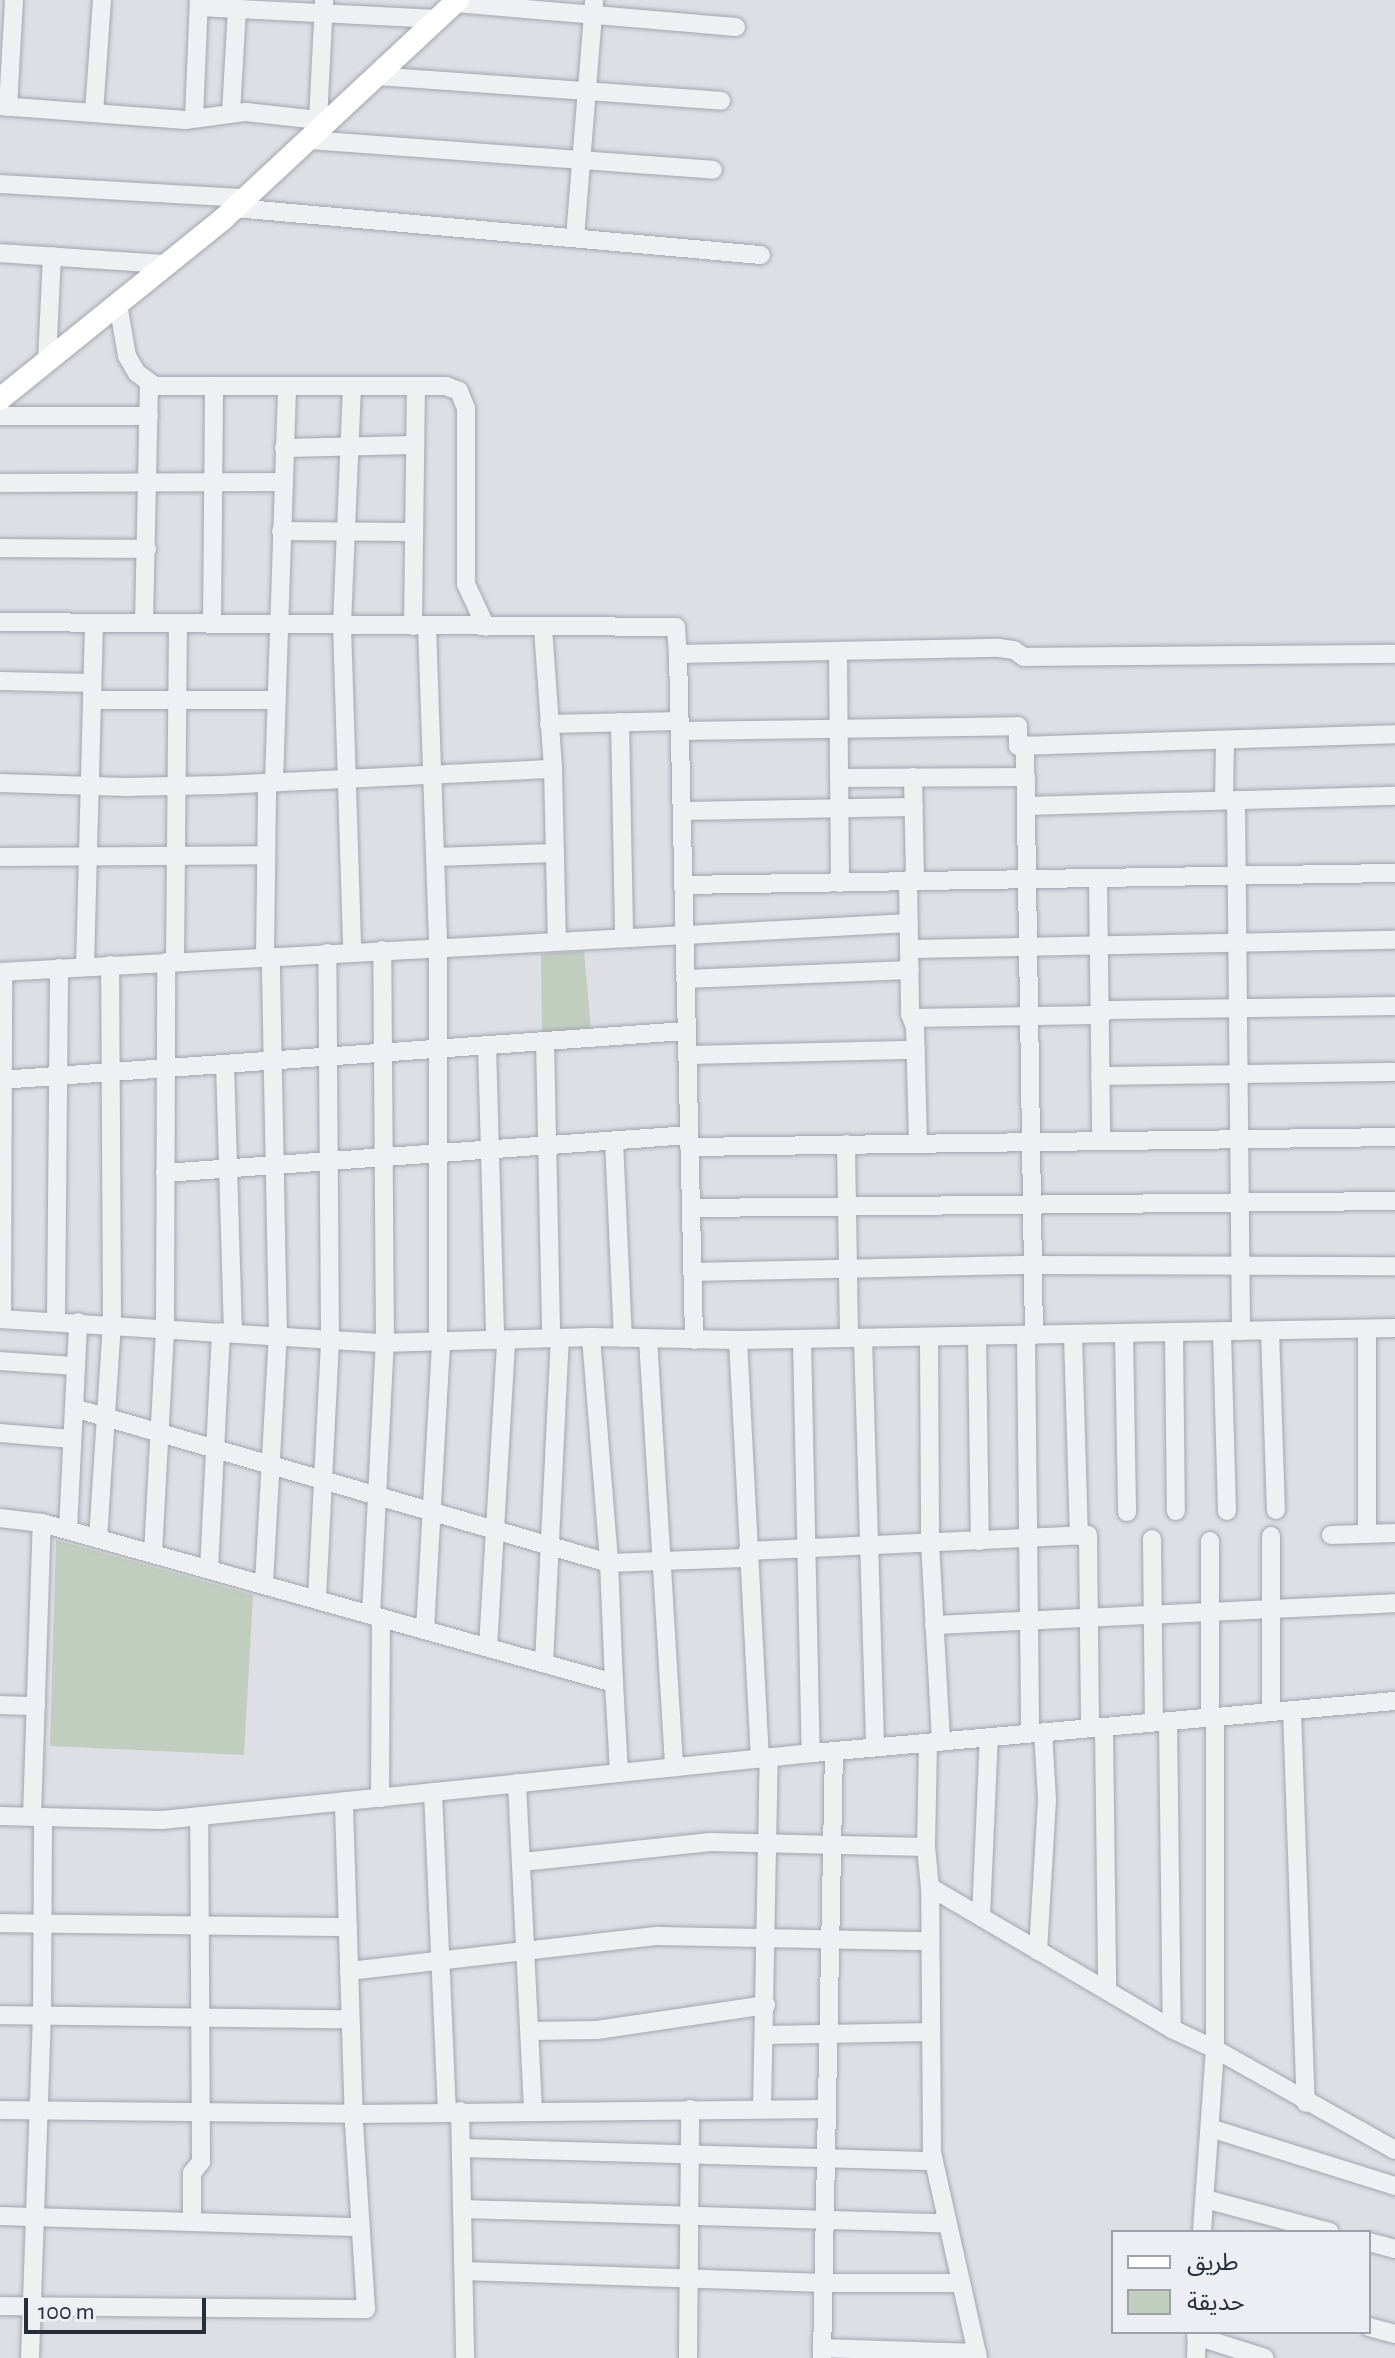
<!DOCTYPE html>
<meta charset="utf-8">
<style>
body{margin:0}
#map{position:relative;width:1395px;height:2358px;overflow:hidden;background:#dddfe5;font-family:"Alegreya Sans","Noto Sans Arabic",sans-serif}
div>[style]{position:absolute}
.green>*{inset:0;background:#c1cebf}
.roads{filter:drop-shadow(0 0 2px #a3a6ae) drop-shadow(0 0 2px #a3a6ae)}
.minor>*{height:18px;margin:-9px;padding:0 9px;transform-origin:9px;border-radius:9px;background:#eff0f4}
.major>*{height:22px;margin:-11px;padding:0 11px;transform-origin:11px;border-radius:11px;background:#fff}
span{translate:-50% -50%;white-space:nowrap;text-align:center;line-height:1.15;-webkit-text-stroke:6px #eceef3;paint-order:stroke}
.legend{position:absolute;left:1111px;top:2230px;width:260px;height:104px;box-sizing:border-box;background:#eceef3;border:2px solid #9ea1a9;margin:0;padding:10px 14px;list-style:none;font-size:24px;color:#282d3a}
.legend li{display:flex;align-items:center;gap:16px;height:40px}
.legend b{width:40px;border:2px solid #9ea1a9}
.scale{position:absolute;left:24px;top:2298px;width:182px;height:36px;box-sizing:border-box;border:4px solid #282d3a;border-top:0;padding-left:10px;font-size:24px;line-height:28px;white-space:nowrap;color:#282d3a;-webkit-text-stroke:6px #eceef3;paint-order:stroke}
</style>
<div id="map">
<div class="green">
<i style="clip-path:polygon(584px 951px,591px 1029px,542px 1032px,541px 954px)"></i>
<i style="clip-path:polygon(56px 1540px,253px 1595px,244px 1755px,50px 1746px)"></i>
</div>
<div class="roads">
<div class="minor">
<i style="left:455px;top:3px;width:282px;rotate:4.9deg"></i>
<i style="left:199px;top:7px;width:239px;rotate:2.9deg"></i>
<i style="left:376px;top:76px;width:346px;rotate:4.1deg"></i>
<i style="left:0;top:106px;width:186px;rotate:4.3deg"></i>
<i style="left:185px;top:120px;width:62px;rotate:-7.5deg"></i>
<i style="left:246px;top:112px;width:82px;rotate:6.3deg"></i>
<i style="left:8px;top:107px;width:107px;rotate:-86.8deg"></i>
<i style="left:94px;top:112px;width:112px;rotate:-85.9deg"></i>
<i style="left:231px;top:113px;width:104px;rotate:-86.7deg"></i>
<i style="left:194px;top:118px;width:118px;rotate:-87.6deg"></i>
<i style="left:318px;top:120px;width:120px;rotate:-87.1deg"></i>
<i style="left:308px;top:140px;width:406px;rotate:4.2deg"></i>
<i style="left:0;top:184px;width:245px;rotate:3.3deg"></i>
<i style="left:235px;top:208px;width:528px;rotate:5.11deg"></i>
<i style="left:575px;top:238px;width:239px;rotate:-85.4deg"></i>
<i style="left:0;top:253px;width:167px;rotate:3.8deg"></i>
<i style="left:118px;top:304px;width:53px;rotate:80.2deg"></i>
<i style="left:127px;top:356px;width:20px;rotate:60deg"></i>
<i style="left:137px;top:373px;width:22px;rotate:36deg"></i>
<i style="left:155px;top:386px;width:291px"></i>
<i style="left:446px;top:386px;width:14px;rotate:21deg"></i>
<i style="left:459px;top:391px;width:18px;rotate:68deg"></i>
<i style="left:466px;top:408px;width:176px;rotate:90deg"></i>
<i style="left:466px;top:584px;width:47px;rotate:65.1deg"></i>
<i style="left:47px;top:361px;width:105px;rotate:-87.3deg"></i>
<i style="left:352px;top:386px;width:239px;rotate:92.4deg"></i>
<i style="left:342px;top:625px;width:327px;rotate:88.2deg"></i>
<i style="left:0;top:416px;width:149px"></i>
<i style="left:284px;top:448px;width:131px;rotate:-1.3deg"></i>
<i style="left:0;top:483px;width:282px;rotate:-0.2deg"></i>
<i style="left:281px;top:531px;width:133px;rotate:0.4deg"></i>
<i style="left:0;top:548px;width:147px;rotate:0.4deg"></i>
<i style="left:0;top:622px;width:676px;rotate:0.42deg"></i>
<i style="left:676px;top:627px;width:27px;rotate:86deg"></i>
<i style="left:678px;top:654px;width:321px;rotate:-1.1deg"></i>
<i style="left:999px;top:648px;width:15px;rotate:8deg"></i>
<i style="left:1014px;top:650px;width:12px;rotate:35deg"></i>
<i style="left:1024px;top:657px;width:371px;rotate:-0.5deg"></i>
<i style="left:144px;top:623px;width:239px;rotate:-88.8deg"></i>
<i style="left:212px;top:624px;width:237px;rotate:-89.5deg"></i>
<i style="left:413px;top:626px;width:240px;rotate:-89.3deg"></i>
<i style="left:427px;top:626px;width:321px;rotate:88deg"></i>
<i style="left:438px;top:947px;width:395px;rotate:90deg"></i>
<i style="left:543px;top:628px;width:141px;rotate:85.9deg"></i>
<i style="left:553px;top:769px;width:171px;rotate:88.7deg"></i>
<i style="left:838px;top:651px;width:232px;rotate:89.5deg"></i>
<i style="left:678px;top:654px;width:686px;rotate:88.66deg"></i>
<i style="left:0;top:681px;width:92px;rotate:1.2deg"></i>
<i style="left:92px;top:700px;width:183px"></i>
<i style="left:620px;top:722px;width:215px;rotate:88.9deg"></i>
<i style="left:549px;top:724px;width:131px;rotate:-1.3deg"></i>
<i style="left:680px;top:731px;width:338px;rotate:-0.8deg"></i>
<i style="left:1018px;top:726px;width:20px;rotate:90deg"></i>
<i style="left:1018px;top:746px;width:377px;rotate:-1.8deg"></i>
<i style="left:1025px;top:745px;width:590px;rotate:89.13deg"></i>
<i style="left:913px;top:777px;width:103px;rotate:88.9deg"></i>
<i style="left:839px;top:778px;width:187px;rotate:-0.3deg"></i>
<i style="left:274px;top:782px;width:395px;rotate:-88.1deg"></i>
<i style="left:0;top:783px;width:125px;rotate:1.8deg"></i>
<i style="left:125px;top:787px;width:97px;rotate:-1.2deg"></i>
<i style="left:222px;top:785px;width:331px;rotate:-2.8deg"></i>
<i style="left:1224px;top:800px;width:60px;rotate:-89deg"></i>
<i style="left:1236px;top:800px;width:531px;rotate:89.46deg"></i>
<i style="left:1026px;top:806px;width:369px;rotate:-1.6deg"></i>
<i style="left:682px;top:811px;width:232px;rotate:-1deg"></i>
<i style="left:0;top:857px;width:266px;rotate:-0.4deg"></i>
<i style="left:435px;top:857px;width:120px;rotate:-1.9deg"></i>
<i style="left:1098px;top:878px;width:262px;rotate:89.3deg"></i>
<i style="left:908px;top:880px;width:134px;rotate:89.1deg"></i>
<i style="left:910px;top:1014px;width:14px;rotate:69deg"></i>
<i style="left:915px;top:1027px;width:115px;rotate:88.5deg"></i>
<i style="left:683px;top:885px;width:712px;rotate:-0.97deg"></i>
<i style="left:909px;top:949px;width:486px;rotate:-1.1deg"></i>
<i style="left:265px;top:957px;width:174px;rotate:-89.3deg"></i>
<i style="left:175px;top:962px;width:338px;rotate:-89.5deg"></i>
<i style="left:85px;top:967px;width:344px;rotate:-88.5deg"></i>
<i style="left:0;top:972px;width:910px;rotate:-3.09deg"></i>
<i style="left:685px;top:979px;width:225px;rotate:-2.3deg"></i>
<i style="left:912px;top:1018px;width:186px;rotate:-0.9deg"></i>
<i style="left:1098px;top:1015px;width:12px;rotate:-24deg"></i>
<i style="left:1109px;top:1010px;width:286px;rotate:-0.8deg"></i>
<i style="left:545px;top:1041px;width:297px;rotate:88.8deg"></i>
<i style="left:487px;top:1045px;width:295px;rotate:88.4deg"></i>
<i style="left:687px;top:1055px;width:229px;rotate:-1.3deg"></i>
<i style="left:225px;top:1064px;width:269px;rotate:88.3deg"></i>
<i style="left:1100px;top:1076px;width:295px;rotate:-0.8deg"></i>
<i style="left:0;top:1080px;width:688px;rotate:-4.09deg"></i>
<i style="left:614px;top:1141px;width:197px;rotate:87.4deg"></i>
<i style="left:846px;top:1144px;width:194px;rotate:89.1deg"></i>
<i style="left:689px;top:1147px;width:706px;rotate:-0.81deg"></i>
<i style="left:165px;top:1173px;width:525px;rotate:-4.15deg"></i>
<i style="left:691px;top:1208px;width:704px;rotate:-0.57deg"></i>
<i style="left:692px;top:1272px;width:341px;rotate:-1.2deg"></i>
<i style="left:1033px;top:1265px;width:362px;rotate:0.2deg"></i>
<i style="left:0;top:1319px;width:381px;rotate:3.6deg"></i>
<i style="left:380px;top:1343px;width:211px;rotate:-1.6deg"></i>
<i style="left:591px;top:1337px;width:147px;rotate:1.2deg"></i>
<i style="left:738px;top:1340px;width:657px;rotate:-1.05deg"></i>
<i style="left:2px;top:1319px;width:347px;rotate:-89.8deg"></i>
<i style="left:56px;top:1321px;width:353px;rotate:-89.5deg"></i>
<i style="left:1270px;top:1331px;width:179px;rotate:88.1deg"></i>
<i style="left:1222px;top:1332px;width:179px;rotate:88.4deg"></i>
<i style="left:1174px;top:1333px;width:178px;rotate:89.4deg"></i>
<i style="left:1124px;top:1334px;width:178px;rotate:89deg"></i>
<i style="left:1026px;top:1335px;width:398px;rotate:89.4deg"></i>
<i style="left:1073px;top:1335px;width:201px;rotate:88.3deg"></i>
<i style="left:977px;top:1336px;width:205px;rotate:89.2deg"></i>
<i style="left:591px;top:1337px;width:227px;rotate:85.4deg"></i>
<i style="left:609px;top:1563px;width:120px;rotate:87.6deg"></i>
<i style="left:929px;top:1337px;width:206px;rotate:89.7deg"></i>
<i style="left:930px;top:1543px;width:199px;rotate:86.8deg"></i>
<i style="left:863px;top:1338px;width:409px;rotate:88.3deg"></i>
<i style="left:648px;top:1339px;width:429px;rotate:86.5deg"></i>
<i style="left:802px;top:1339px;width:414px;rotate:88.8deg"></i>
<i style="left:738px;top:1340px;width:419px;rotate:87deg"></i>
<i style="left:0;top:1361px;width:76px;rotate:3.8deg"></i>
<i style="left:74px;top:1408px;width:557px;rotate:16.16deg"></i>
<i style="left:609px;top:1563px;width:134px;rotate:-2.1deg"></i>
<i style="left:743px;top:1558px;width:9px;rotate:-54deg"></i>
<i style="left:748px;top:1551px;width:340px;rotate:-2.7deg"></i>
<i style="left:1088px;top:1535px;width:193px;rotate:89.4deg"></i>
<i style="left:0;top:1433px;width:72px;rotate:4.8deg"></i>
<i style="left:0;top:1518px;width:42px;rotate:6.8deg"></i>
<i style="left:42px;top:1523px;width:594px;rotate:15.63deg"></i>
<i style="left:614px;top:1683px;width:90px;rotate:86.8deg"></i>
<i style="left:68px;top:1530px;width:208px;rotate:-87.2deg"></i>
<i style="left:1367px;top:1534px;width:205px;rotate:-90deg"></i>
<i style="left:1331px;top:1535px;width:64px;rotate:-1.8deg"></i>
<i style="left:98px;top:1539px;width:215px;rotate:-86.3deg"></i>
<i style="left:112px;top:1324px;width:359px;rotate:-90.3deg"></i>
<i style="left:1152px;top:1539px;width:183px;rotate:89.4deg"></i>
<i style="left:1210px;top:1541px;width:176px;rotate:90deg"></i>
<i style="left:153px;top:1553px;width:225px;rotate:-86.9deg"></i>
<i style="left:165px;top:1328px;width:366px;rotate:-89.8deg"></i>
<i style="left:209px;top:1569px;width:237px;rotate:-87.1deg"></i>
<i style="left:264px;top:1583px;width:247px;rotate:-86.8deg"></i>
<i style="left:278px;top:1336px;width:380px;rotate:-91.1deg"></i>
<i style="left:317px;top:1599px;width:259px;rotate:-87.1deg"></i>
<i style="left:330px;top:1340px;width:387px;rotate:-90.4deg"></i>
<i style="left:371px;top:1615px;width:272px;rotate:-87.1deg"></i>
<i style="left:385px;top:1343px;width:393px;rotate:-90.4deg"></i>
<i style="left:934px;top:1625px;width:462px;rotate:-2.7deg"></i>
<i style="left:425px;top:1630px;width:289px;rotate:-86.8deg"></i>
<i style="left:488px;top:1647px;width:308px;rotate:-86.6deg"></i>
<i style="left:544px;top:1663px;width:325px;rotate:-87.2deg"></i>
<i style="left:0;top:1705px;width:36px;rotate:2deg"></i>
<i style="left:1292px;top:1710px;width:393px;rotate:88deg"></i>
<i style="left:1271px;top:1712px;width:176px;rotate:-90deg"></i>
<i style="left:1215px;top:1717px;width:332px;rotate:90deg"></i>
<i style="left:1215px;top:2049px;width:206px;rotate:29.3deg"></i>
<i style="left:1168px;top:1721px;width:308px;rotate:89.3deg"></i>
<i style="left:1104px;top:1727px;width:264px;rotate:89.3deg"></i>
<i style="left:928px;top:1743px;width:104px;rotate:91.1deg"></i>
<i style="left:926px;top:1847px;width:40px;rotate:84.3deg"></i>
<i style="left:517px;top:1783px;width:327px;rotate:87.2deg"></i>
<i style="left:433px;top:1792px;width:320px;rotate:87.5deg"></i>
<i style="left:380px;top:1798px;width:179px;rotate:-89.7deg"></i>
<i style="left:0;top:1816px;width:162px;rotate:1.4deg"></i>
<i style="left:162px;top:1820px;width:654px;rotate:-5.88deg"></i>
<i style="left:813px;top:1753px;width:584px;rotate:-5.11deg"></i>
<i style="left:32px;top:1817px;width:294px;rotate:-88.1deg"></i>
<i style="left:523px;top:1862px;width:188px;rotate:-6.1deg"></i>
<i style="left:710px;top:1842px;width:216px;rotate:1.3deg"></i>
<i style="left:981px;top:1917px;width:180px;rotate:-87.5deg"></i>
<i style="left:0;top:1923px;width:348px;rotate:0.7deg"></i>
<i style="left:1038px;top:1951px;width:152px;rotate:-86.6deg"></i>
<i style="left:1047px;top:1799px;width:67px;rotate:-93.4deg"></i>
<i style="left:349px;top:1971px;width:311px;rotate:-6.5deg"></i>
<i style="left:658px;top:1936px;width:272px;rotate:1.1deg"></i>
<i style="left:0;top:2015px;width:350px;rotate:0.7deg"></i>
<i style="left:530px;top:2031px;width:67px;rotate:-0.9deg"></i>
<i style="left:597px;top:2030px;width:171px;rotate:-8.4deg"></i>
<i style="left:765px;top:2035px;width:166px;rotate:-1deg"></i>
<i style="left:762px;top:2109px;width:352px;rotate:-88.9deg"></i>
<i style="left:0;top:2110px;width:353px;rotate:0.6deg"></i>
<i style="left:353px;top:2114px;width:473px;rotate:-0.6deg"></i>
<i style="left:460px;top:2111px;width:247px;rotate:88.8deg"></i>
<i style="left:1210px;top:2128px;width:194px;rotate:17.4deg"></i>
<i style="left:461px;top:2148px;width:473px;rotate:1.6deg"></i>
<i style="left:1205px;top:2199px;width:129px;rotate:14.8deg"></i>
<i style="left:463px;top:2209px;width:485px;rotate:1.7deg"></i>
<i style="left:0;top:2216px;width:360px;rotate:1.8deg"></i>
<i style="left:192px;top:2222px;width:49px;rotate:-90deg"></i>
<i style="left:192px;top:2173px;width:14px;rotate:-51deg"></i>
<i style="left:201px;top:2162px;width:346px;rotate:-90.3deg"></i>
<i style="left:1369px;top:2242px;width:27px;rotate:15deg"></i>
<i style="left:464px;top:2271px;width:361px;rotate:1.9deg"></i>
<i style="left:825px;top:2283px;width:136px"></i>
<i style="left:0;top:2306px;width:366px;rotate:0.5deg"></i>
<i style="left:366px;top:2309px;width:185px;rotate:-93.7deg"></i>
<i style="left:354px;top:2124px;width:323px;rotate:-91.8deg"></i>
<i style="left:1369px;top:2327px;width:27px;rotate:15deg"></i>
<i style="left:1196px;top:2336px;width:72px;rotate:17.7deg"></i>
<i style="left:822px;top:2348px;width:155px;rotate:1.8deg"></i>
<i style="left:30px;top:2358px;width:342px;rotate:-88deg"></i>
<i style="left:42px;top:2016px;width:199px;rotate:-89.7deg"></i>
<i style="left:688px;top:2358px;width:249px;rotate:-89.5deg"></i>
<i style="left:822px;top:2358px;width:607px;rotate:-88.87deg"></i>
<i style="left:978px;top:2358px;width:211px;rotate:-102.6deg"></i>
<i style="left:932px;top:2152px;width:265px;rotate:-90.4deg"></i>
<i style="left:930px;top:1887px;width:281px;rotate:30.4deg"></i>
<i style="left:1172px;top:2029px;width:47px;rotate:24.9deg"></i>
<i style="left:1215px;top:2049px;width:183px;rotate:94.1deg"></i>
<i style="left:1196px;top:2358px;width:26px;rotate:-88deg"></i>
</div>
<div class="major">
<i style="left:0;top:399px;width:287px;rotate:-38.9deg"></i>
<i style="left:223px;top:219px;width:321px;rotate:-43deg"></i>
</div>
</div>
<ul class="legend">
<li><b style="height:10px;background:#fff"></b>طريق</li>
<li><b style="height:22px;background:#c1cebf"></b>حديقة</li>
</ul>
<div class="scale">100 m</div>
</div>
